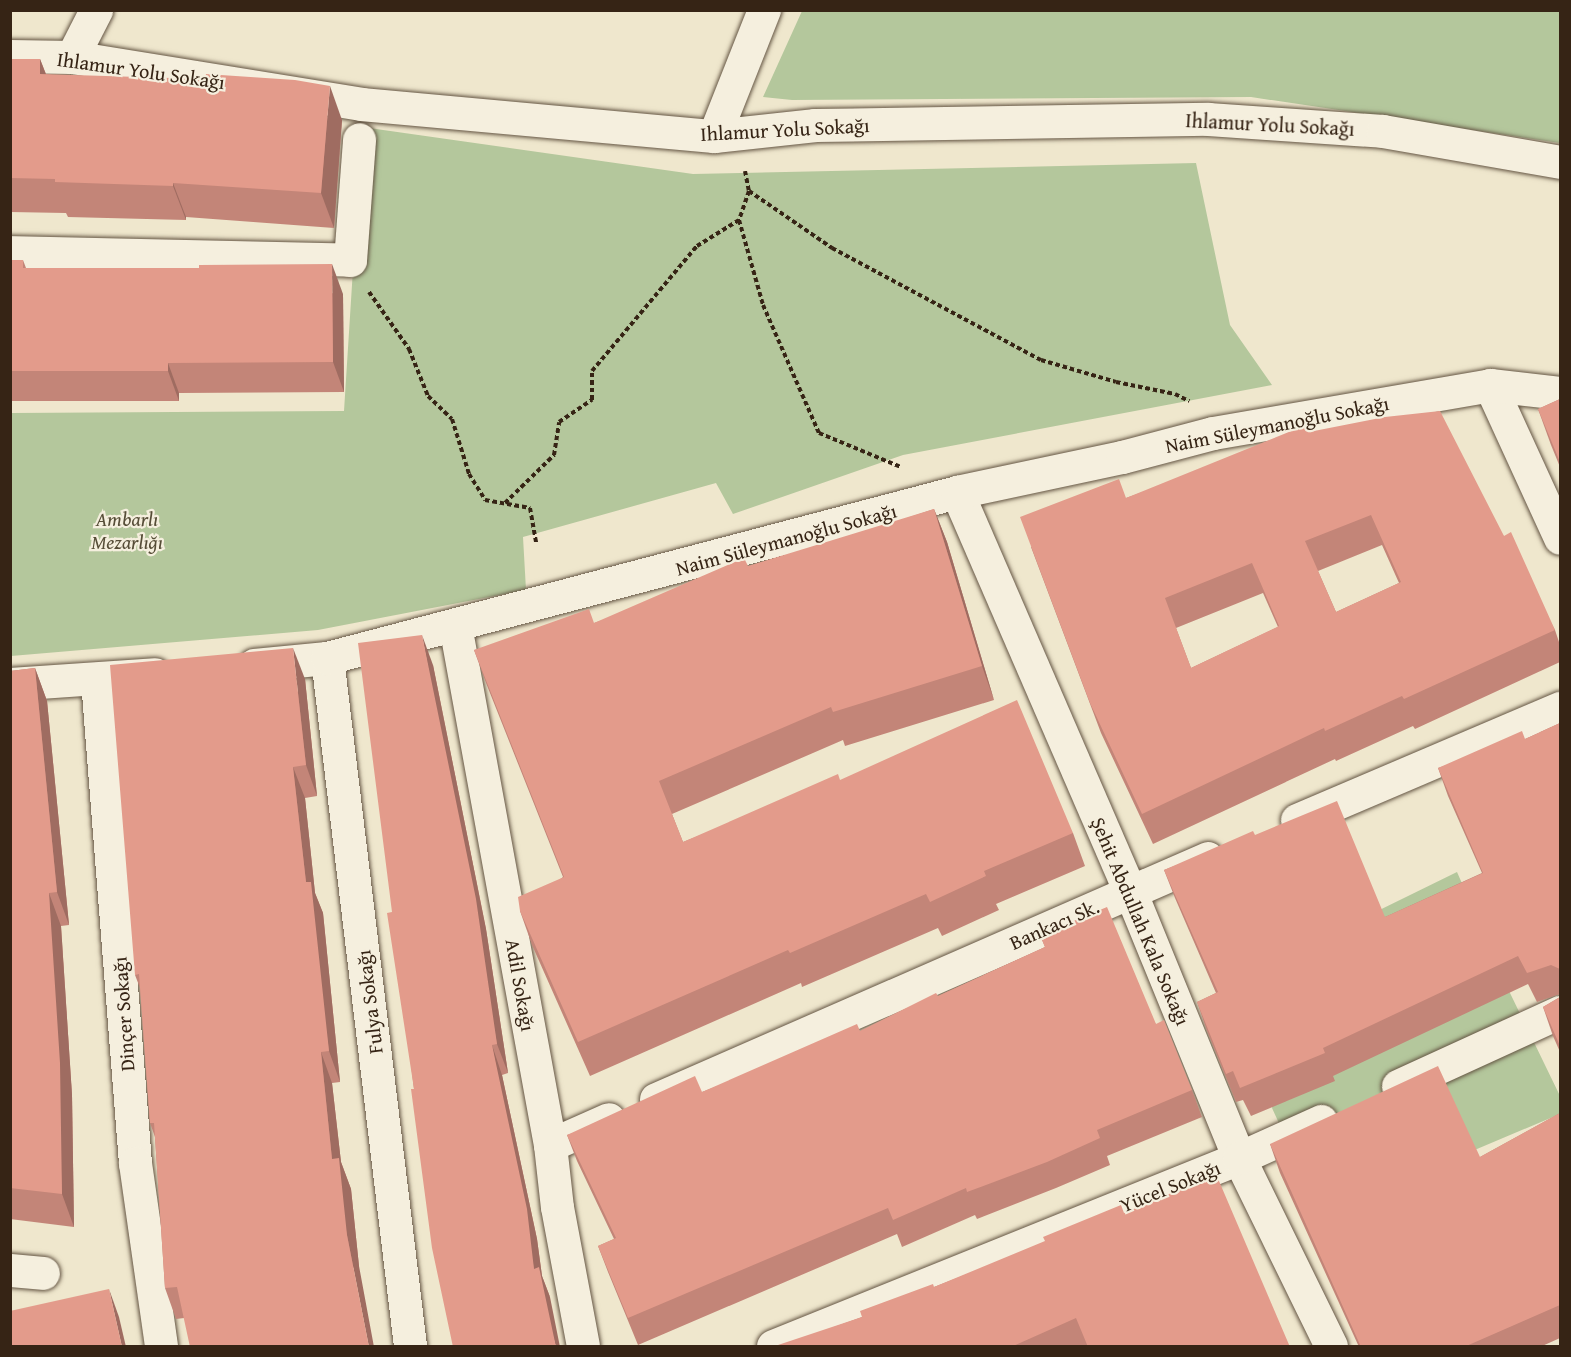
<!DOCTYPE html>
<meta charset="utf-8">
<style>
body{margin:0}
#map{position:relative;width:1571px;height:1357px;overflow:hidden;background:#efe7cd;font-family:"Gentium Book Plus",serif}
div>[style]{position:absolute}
.green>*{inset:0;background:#b4c79c}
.path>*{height:4px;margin-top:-2px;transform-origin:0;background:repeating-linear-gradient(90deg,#362415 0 4.5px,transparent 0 7.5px)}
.roads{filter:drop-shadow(0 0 2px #645543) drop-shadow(0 0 2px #645543)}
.street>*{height:33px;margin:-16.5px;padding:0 16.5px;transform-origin:16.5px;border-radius:16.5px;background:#f5efde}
.secondary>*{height:33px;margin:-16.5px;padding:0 16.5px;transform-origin:16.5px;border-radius:16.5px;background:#f5efde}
.wall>*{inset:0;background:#c38578}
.shaded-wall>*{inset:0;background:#9f6c61}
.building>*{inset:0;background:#e39b8b}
span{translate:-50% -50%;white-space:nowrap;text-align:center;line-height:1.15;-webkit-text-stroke:4.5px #f5efde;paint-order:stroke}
.street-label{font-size:20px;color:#362415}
.park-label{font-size:20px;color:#564d37;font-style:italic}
.frame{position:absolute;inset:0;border:12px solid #362415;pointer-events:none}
</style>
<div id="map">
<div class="green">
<i style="clip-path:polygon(802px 11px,1560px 11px,1560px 143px,1251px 97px,792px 100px,763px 97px)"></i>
<i style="clip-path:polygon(362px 127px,693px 174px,1196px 163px,1230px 325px,1272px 385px,903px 455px,733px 514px,716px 483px,523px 537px,526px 590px,318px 630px,11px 656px,11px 413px,344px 411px)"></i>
<i style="clip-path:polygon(1457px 872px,1510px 993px,1560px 1096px,1560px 1114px,1321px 1215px,1272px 1108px,1302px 948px)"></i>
</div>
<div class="path">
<i style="left:745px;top:171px;width:20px;rotate:79deg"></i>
<i style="left:749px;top:191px;width:31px;rotate:109deg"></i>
<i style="left:739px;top:220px;width:88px;rotate:74.2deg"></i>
<i style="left:763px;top:305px;width:140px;rotate:66.4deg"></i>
<i style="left:819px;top:433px;width:89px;rotate:22.5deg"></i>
<i style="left:749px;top:191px;width:101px;rotate:34.5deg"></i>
<i style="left:832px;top:248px;width:237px;rotate:28.2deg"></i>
<i style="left:1041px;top:360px;width:78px;rotate:16.3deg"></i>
<i style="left:1116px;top:382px;width:60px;rotate:11.5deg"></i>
<i style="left:1175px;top:394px;width:16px;rotate:27deg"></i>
<i style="left:369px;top:292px;width:70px;rotate:54.9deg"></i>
<i style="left:409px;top:349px;width:51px;rotate:68deg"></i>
<i style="left:428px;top:396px;width:33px;rotate:44deg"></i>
<i style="left:452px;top:419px;width:58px;rotate:72.8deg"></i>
<i style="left:469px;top:474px;width:31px;rotate:58deg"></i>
<i style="left:485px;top:500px;width:46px;rotate:10.1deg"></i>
<i style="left:530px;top:508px;width:36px;rotate:80deg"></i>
<i style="left:505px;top:503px;width:69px;rotate:-44.4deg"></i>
<i style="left:554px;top:455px;width:33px;rotate:-81deg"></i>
<i style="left:559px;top:422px;width:40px;rotate:-34deg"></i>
<i style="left:592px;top:400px;width:29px;rotate:-90deg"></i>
<i style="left:592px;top:371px;width:163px;rotate:-50deg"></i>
<i style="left:697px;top:246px;width:49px;rotate:-31.8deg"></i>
</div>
<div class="roads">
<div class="street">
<i style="left:10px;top:56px;width:62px;rotate:0.9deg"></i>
<i style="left:72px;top:57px;width:293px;rotate:9.2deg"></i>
<i style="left:361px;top:104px;width:354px;rotate:5.2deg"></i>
<i style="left:714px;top:136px;width:102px;rotate:-6.2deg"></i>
<i style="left:815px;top:125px;width:393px;rotate:-0.9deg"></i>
<i style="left:1208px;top:119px;width:175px;rotate:3.9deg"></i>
<i style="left:1383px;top:131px;width:180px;rotate:9.9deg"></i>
<i style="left:72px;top:57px;width:53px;rotate:-62.9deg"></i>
<i style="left:714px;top:136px;width:136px;rotate:-68.4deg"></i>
<i style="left:10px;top:252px;width:340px;rotate:1.3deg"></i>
<i style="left:350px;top:260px;width:121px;rotate:-85.7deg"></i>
<i style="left:1490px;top:385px;width:168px;rotate:65.4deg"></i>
<i style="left:957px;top:492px;width:435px;rotate:66.6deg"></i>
<i style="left:1130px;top:891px;width:288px;rotate:67.8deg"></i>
<i style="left:1239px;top:1158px;width:209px;rotate:63.9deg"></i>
<i style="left:455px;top:625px;width:529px;rotate:79.65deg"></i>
<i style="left:550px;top:1145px;width:62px;rotate:83.6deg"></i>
<i style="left:557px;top:1207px;width:141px;rotate:79.4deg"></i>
<i style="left:327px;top:658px;width:693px;rotate:83.12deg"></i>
<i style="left:97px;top:680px;width:484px;rotate:85.5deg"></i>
<i style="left:135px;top:1163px;width:185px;rotate:81.9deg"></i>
<i style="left:1297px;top:820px;width:286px;rotate:-23.1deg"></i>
<i style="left:1398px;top:1086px;width:178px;rotate:-24.6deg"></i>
<i style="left:656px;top:1099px;width:602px;rotate:-23.59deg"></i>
<i style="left:550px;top:1145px;width:64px;rotate:-23.8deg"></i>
<i style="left:10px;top:1270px;width:33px;rotate:5deg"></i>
<i style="left:773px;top:1346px;width:502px;rotate:-21.97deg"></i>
<i style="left:1239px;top:1158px;width:90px;rotate:-24.3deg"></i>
</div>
<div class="secondary">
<i style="left:254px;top:665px;width:73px;rotate:-5.5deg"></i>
<i style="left:327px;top:658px;width:652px;rotate:-14.76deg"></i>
<i style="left:957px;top:492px;width:169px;rotate:-12deg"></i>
<i style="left:1122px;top:457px;width:94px;rotate:-14.8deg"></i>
<i style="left:1213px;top:433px;width:281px;rotate:-9.8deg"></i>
<i style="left:1490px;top:385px;width:70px;rotate:6.5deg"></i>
<i style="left:10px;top:684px;width:145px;rotate:-3.9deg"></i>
</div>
</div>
<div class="wall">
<i style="clip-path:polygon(10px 59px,40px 59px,46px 74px,342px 120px,334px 228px,186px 217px,186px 220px,68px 217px,66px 213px,10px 212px)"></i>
<i style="clip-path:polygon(10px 260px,23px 260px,26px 268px,343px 294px,344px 392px,179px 393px,179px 401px,10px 401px)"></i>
<i style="clip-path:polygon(1560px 399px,1560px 467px,1551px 445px,1538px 409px)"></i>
<i style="clip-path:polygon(evenodd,1314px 431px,1504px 536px,1555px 630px,1560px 645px,1560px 662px,1415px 729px,1413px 726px,1336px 761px,1335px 759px,1153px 844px,1101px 733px,1031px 547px,1126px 498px,1314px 431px,1382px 545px,1399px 583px,1336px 612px,1318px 571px,1382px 545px,1314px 431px,1263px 593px,1278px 627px,1191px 668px,1176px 628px,1263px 593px)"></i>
<i style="clip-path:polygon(934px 509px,947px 542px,994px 700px,845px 746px,843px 740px,672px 814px,683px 842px,840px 780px,1073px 833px,1085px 866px,996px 904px,999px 910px,942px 936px,938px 928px,802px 987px,801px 983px,590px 1076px,532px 945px,520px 911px,563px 877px,486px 683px,474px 650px,594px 623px)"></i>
<i style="clip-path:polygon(433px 665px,486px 929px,508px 1073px,502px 1075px,537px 1239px,542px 1276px,550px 1297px,414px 1089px,392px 912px)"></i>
<i style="clip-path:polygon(35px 668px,47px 701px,69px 925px,61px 926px,72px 1095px,74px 1227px,10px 1219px,10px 671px)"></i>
<i style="clip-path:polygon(305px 679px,317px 796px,305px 798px,315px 893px,323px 913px,340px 1082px,332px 1083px,341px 1162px,351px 1189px,359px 1266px,184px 1318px,176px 1319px,165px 1288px,155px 1137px,150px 1123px,140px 988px,135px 975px)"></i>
<i style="clip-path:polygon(1560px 723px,1560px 994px,1537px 1002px,1528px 984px,1333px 1076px,1335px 1081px,1251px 1116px,1243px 1100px,1236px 1102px,1207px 1031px,1197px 1002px,1216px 993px,1175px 898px,1164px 870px,1255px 835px,1385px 917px,1482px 873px,1448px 796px,1438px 768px,1525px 739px)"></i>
<i style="clip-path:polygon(1040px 935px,1156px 1024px,1192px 1090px,1202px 1117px,1107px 1156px,1110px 1165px,1056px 1188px,977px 1219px,975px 1215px,902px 1247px,897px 1234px,638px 1345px,608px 1272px,598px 1246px,614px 1239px,577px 1161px,567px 1135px,702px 1092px,860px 1031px,938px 996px,1045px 947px)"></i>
<i style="clip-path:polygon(1560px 997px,1560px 1052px,1553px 1036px,1543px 1007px)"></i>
<i style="clip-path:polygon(1560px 1113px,1560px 1338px,1540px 1347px,1359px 1347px,1280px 1173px,1270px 1144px,1480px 1157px)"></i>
<i style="clip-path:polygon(1124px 1213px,1290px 1347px,779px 1347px,862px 1317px,934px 1287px)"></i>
</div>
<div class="shaded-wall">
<i style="clip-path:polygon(40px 59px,53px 93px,40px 74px)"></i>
<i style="clip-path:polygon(330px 86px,342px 120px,334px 228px,321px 193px)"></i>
<i style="clip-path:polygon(173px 183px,186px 217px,186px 220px,173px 186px)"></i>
<i style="clip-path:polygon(332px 264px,343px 294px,344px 392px,333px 362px)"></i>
<i style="clip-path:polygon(168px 363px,179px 393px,179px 401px,168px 371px)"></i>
<i style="clip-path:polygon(934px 509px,947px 542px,994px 700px,982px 666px)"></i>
<i style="clip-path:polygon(422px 635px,433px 665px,486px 929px,508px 1073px,497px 1044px)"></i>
<i style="clip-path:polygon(293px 648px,305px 679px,317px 796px,306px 765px)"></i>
<i style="clip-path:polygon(35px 668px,47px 701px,69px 925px,57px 892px)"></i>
<i style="clip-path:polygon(293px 767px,305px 798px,315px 893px,323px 913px,340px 1082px,329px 1051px,306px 882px)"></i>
<i style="clip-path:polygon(49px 893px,61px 926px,72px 1095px,74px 1227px,62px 1194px)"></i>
<i style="clip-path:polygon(492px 1045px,502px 1075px,537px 1239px,542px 1276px,550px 1297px,560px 1347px,556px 1347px,534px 1269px)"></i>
<i style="clip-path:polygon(321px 1052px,332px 1083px,341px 1162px,351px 1189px,359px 1266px,374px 1347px,369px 1347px,332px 1159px)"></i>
<i style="clip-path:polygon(109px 1289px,119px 1317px,126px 1347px,122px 1347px)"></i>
</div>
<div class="building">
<i style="clip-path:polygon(10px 59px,40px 59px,40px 74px,205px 79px,206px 74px,295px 80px,330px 86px,321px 193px,173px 183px,173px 186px,55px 182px,55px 179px,10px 178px)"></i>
<i style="clip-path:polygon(10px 260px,23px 260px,23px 268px,199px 268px,199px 265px,332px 264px,333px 362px,168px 363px,168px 371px,10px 371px)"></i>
<i style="clip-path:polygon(1560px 399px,1560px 462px,1538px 409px)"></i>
<i style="clip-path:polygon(evenodd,1440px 411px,1504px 536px,1511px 532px,1555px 630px,1404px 699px,1402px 696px,1325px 731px,1324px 728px,1142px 814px,1090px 703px,1020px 517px,1119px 479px,1126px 498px,1311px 423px,1314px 431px,1385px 417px,1440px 411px,1371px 515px,1401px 582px,1336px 612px,1305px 541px,1371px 515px,1440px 411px,1252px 563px,1279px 626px,1191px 668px,1165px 598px,1252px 563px)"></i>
<i style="clip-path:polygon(934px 509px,982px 666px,833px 712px,831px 707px,659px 781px,683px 842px,838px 774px,840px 780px,1017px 700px,1073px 833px,984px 871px,986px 876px,930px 902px,926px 894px,790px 953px,788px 950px,578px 1042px,520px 911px,518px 897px,564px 877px,474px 650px,589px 609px,594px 623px,744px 558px,748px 566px)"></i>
<i style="clip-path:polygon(422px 635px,476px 899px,497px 1044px,492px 1045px,527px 1209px,534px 1269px,539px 1267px,556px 1347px,453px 1347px,432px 1248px,411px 1089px,414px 1089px,387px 913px,392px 912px,358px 643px)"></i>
<i style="clip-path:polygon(293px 648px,306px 765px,293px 767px,306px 882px,311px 882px,329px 1051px,321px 1052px,332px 1159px,339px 1158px,347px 1235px,369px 1347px,190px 1347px,177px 1287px,165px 1288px,154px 1123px,150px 1123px,139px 974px,135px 975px,110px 665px)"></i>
<i style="clip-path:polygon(35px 668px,57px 892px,49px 893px,60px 1063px,62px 1194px,10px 1188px,10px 671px)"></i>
<i style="clip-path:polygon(1560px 723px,1560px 969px,1551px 965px,1527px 973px,1518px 956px,1323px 1048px,1325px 1053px,1240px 1088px,1233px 1071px,1226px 1074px,1197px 1002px,1218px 992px,1164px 870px,1253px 831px,1255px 835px,1337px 801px,1385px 917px,1483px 873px,1438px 768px,1522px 731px,1525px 739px)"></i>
<i style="clip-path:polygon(1107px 907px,1156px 1024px,1164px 1020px,1192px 1090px,1097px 1130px,1100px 1138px,1047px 1162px,967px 1192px,966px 1188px,893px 1220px,888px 1208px,628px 1318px,598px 1246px,616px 1238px,567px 1135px,695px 1076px,702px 1092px,857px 1024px,860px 1031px,936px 993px,938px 996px,1045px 947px,1040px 935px)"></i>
<i style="clip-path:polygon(1560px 997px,1560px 1046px,1543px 1007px)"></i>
<i style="clip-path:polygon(1438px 1066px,1480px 1157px,1560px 1113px,1560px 1305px,1464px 1347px,1361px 1347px,1270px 1144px)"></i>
<i style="clip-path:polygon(1216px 1174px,1290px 1347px,1088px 1347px,1076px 1318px,1011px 1347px,779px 1347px,778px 1345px,862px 1317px,860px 1311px,933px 1284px,934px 1287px,1045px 1241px,1043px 1237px,1121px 1205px,1124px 1213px)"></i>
<i style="clip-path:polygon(109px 1289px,122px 1347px,10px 1347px,10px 1311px)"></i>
</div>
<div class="street-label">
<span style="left:141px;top:70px;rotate:8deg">Ihlamur Yolu Sokağı</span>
<span style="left:1270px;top:124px;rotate:3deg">Ihlamur Yolu Sokağı</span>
<span style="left:785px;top:129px;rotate:-3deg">Ihlamur Yolu Sokağı</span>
<span style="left:1277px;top:424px;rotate:-11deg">Naim Süleymanoğlu Sokağı</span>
<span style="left:786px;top:539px;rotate:-15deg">Naim Süleymanoğlu Sokağı</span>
<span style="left:1141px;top:921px;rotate:67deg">Şehit Abdullah Kala Sokağı</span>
<span style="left:1054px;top:924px;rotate:-24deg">Bankacı Sk.</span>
<span style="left:521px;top:985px;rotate:80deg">Adil Sokağı</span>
<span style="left:369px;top:1002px;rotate:-97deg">Fulya Sokağı</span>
<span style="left:123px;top:1014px;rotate:-94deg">Dinçer Sokağı</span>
<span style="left:1170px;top:1186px;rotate:-22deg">Yücel Sokağı</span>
</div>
<div class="park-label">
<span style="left:127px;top:530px">Ambarlı<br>Mezarlığı</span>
</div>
<div class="frame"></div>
</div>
